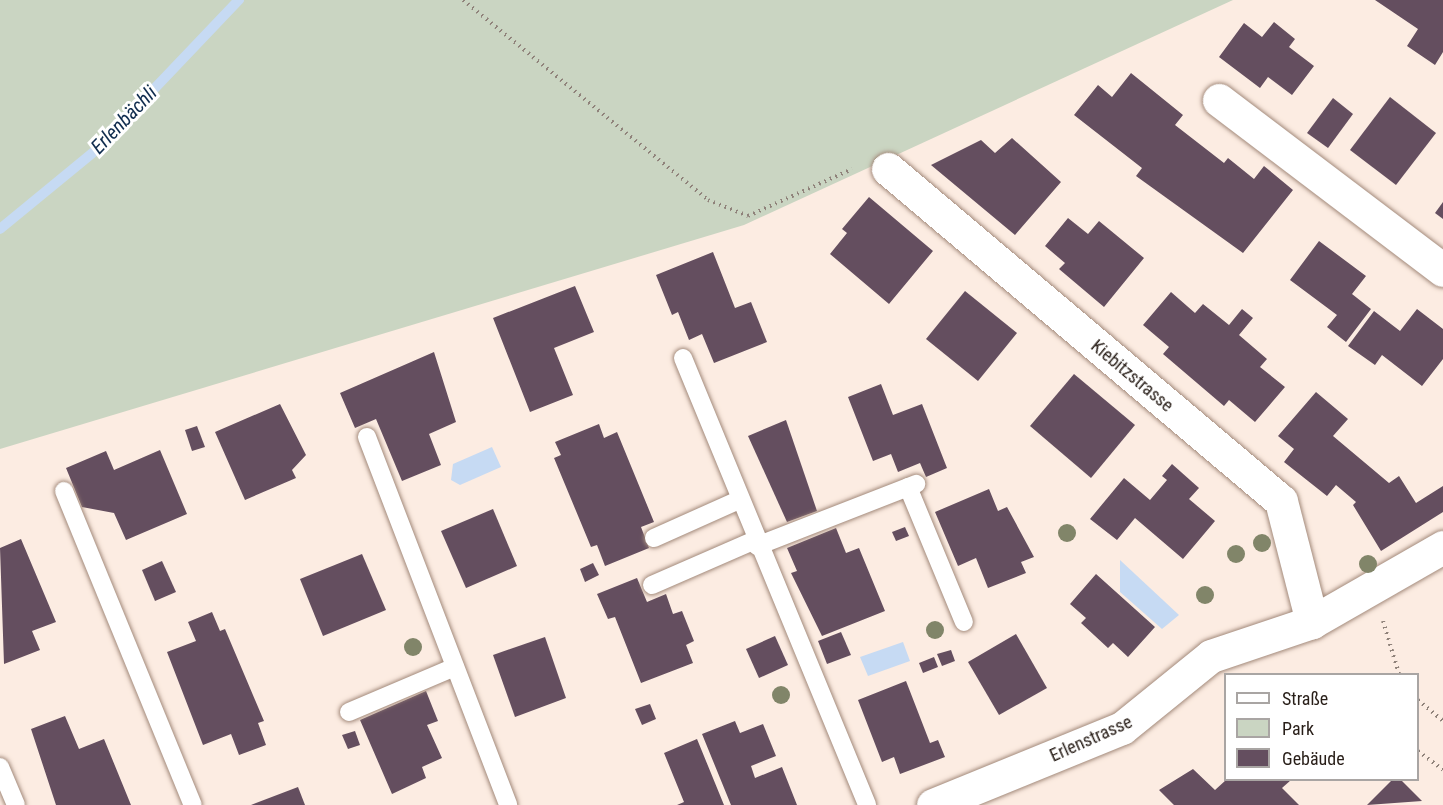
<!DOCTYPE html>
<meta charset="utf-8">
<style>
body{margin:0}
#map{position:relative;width:1443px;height:805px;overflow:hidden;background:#fcece2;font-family:"Roboto Condensed",sans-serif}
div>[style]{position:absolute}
.green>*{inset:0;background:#cad5c2}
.water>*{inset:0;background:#c6daf3}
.stream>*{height:10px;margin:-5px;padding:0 5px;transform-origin:5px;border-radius:5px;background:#c6daf3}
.building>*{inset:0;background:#644e5f}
.path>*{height:4px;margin-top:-2px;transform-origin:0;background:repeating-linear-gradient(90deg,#8f827a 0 1.5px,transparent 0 6px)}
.roads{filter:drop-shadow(0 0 2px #a38a7b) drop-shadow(0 0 2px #a38a7b)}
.lane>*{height:18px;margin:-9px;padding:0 9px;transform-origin:9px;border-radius:9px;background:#fff}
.street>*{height:33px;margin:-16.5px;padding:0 16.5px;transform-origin:16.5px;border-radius:16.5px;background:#fff}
.trees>*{width:18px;height:18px;margin:-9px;border-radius:50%;background:#818569}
span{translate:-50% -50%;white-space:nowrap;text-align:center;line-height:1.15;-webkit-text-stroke:6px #fff;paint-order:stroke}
.street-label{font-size:18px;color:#281e18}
.water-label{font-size:20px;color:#0f2c4e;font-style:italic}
.legend{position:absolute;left:1224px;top:673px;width:195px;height:108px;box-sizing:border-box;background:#fff;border:2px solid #a9a5a3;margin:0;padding:8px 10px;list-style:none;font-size:18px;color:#281e18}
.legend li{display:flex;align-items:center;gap:12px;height:30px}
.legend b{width:30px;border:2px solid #a9a5a3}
</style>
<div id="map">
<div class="green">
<i style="clip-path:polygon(0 0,1233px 0,744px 225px,0 449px)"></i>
</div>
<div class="water">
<i style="clip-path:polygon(492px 447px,501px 467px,460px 485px,451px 480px,453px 464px)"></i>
<i style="clip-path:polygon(1120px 560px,1179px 615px,1162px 629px,1120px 592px)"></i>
<i style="clip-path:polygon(903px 642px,910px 661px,868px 676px,860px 657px)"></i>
</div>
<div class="stream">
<i style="left:0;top:229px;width:123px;rotate:-39.4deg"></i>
<i style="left:95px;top:151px;width:209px;rotate:-46.4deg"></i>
</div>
<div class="building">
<i style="clip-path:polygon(1375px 0,1443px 0,1443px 52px,1435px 65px,1407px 46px,1418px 29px)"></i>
<i style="clip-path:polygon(1274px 22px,1295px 39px,1289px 47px,1314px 66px,1292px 95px,1268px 77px,1260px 88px,1219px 57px,1244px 23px,1262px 37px)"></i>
<i style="clip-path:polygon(1131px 73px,1183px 115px,1175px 125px,1224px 163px,1228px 158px,1254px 179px,1264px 166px,1293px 190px,1243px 253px,1136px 176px,1142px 168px,1074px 115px,1098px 85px,1112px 97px)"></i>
<i style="clip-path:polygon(1390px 97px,1436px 133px,1396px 185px,1350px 150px)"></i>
<i style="clip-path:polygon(1333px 98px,1353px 114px,1328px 148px,1307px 133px)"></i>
<i style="clip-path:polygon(1012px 138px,1061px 182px,1015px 235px,931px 165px,981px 140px,995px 153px)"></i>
<i style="clip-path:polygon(869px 197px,933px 251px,889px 304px,830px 254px,847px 233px,842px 229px)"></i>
<i style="clip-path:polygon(1443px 202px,1443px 219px,1435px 213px)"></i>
<i style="clip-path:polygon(1068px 218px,1088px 234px,1099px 221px,1144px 258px,1104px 307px,1059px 269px,1065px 263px,1045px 246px)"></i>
<i style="clip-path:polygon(1319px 241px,1366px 276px,1352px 294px,1371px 309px,1346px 342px,1327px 327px,1337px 315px,1290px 280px)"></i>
<i style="clip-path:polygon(713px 252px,735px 308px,751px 302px,767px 342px,714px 363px,702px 334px,689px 340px,678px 312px,672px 315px,656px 275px)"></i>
<i style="clip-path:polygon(575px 286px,594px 332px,554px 348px,573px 395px,530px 412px,493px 318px)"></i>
<i style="clip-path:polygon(965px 291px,1017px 333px,978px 381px,926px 339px)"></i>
<i style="clip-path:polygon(1171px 292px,1195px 313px,1203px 304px,1229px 325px,1242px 309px,1253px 318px,1239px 335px,1267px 359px,1260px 367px,1285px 387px,1255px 422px,1229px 400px,1224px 406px,1163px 354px,1169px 347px,1143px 325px)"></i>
<i style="clip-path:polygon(1417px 309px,1443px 329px,1443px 359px,1422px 386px,1382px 355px,1375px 365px,1348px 346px,1374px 311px,1400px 331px)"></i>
<i style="clip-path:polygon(434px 352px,456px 422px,429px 434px,441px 465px,402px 481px,376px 419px,355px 428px,340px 393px)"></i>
<i style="clip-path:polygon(1074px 374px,1135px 425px,1091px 478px,1030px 426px)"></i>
<i style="clip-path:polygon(881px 384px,893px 415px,922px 404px,947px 468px,926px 477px,920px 463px,898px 472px,891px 454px,873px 461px,848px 397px)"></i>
<i style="clip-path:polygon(1316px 392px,1348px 419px,1333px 436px,1389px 483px,1399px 476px,1416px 503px,1443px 486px,1443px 512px,1381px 551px,1353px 505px,1356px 502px,1336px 485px,1327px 496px,1284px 462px,1294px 449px,1278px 436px)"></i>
<i style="clip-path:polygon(280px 404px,306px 455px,292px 470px,296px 478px,245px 500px,215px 432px)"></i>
<i style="clip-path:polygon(786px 420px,817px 511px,787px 522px,748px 436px)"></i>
<i style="clip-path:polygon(599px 424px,604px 438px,617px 432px,654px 522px,641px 527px,649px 548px,605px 566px,597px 545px,591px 547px,554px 458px,561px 455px,555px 442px)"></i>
<i style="clip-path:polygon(197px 426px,205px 447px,192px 451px,185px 430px)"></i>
<i style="clip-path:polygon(160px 450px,187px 514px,126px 540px,114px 513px,82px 507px,66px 468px,106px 451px,114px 470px)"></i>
<i style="clip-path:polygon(1172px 464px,1199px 488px,1189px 499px,1215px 521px,1183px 559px,1135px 518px,1117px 540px,1090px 519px,1124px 478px,1150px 500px,1167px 480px,1162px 476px)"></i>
<i style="clip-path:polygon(989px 489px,998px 511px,1007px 507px,1034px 557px,1021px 562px,1026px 573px,988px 588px,976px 558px,958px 566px,935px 512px)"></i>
<i style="clip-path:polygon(493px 509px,517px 566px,466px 588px,441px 531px)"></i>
<i style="clip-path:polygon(905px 527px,909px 536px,896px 541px,892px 532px)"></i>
<i style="clip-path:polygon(836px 528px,846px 553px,859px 548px,885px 611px,822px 636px,791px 573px,797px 571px,787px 548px)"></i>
<i style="clip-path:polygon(21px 539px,56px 622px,32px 631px,40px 650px,4px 664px,0 548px)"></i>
<i style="clip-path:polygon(362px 554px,386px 610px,323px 636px,300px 579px)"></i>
<i style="clip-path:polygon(162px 561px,176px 592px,155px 601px,142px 570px)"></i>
<i style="clip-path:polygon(593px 563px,599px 575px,585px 582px,580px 569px)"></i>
<i style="clip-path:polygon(1096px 574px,1155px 627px,1128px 657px,1113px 643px,1108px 648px,1081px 623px,1086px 618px,1070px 604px)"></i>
<i style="clip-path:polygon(637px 578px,647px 602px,666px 594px,673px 614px,682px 611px,694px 641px,686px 645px,693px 663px,641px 683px,615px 617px,608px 619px,597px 594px)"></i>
<i style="clip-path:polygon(212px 612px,220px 631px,225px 629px,264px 721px,258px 723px,266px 745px,239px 755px,231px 734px,203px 745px,167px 652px,196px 641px,188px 622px)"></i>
<i style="clip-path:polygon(841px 632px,851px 655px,827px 664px,818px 641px)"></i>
<i style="clip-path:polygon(1016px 634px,1047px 688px,999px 715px,968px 662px)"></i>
<i style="clip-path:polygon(775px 636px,788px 665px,759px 678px,746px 649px)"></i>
<i style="clip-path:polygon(545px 637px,566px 698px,515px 717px,493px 655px)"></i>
<i style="clip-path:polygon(951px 650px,955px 661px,942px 666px,937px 654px)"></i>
<i style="clip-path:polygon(934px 657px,938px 667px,923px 673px,919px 663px)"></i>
<i style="clip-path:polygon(906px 681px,930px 743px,938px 740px,945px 757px,900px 774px,894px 757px,882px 762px,858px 700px)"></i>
<i style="clip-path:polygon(426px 691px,438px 721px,427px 725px,442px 758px,422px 767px,426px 778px,392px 794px,360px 720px)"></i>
<i style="clip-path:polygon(650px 704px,656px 719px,642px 725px,635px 709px)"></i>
<i style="clip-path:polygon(65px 716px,79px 749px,104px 739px,131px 805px,56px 805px,31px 729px)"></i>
<i style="clip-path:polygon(735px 721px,740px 733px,763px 724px,776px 756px,751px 766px,755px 778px,782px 767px,797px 805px,731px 805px,702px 734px)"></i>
<i style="clip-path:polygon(355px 731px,360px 745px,348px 749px,342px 735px)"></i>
<i style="clip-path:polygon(697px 739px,724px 805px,677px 805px,684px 802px,664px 753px)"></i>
<i style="clip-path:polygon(1193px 769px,1215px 790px,1226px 780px,1291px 780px,1282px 788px,1299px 805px,1174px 805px,1159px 790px)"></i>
<i style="clip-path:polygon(1392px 780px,1401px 780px,1422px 801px,1367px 805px)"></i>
<i style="clip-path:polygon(298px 787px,305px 805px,251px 805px)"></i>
</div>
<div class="path">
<i style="left:463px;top:0;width:316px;rotate:39.2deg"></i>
<i style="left:708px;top:200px;width:43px;rotate:21.8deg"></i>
<i style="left:748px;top:216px;width:114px;rotate:-24.3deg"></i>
<i style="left:1383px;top:621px;width:55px;rotate:73.2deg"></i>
<i style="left:1418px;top:700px;width:33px;rotate:40deg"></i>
<i style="left:1418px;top:751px;width:31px;rotate:37deg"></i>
</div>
<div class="roads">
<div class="lane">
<i style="left:683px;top:358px;width:483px;rotate:67.6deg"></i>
<i style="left:367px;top:437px;width:394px;rotate:69deg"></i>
<i style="left:908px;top:487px;width:146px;rotate:67.5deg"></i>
<i style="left:64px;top:491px;width:339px;rotate:67.7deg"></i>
<i style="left:654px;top:538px;width:93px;rotate:-24.1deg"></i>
<i style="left:757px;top:546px;width:171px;rotate:-21.3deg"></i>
<i style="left:652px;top:585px;width:112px;rotate:-23.6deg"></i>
<i style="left:349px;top:712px;width:115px;rotate:-23deg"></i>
<i style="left:0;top:767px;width:41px;rotate:67.2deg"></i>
</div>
<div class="street">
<i style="left:1219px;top:100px;width:281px;rotate:37.2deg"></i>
<i style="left:888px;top:169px;width:514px;rotate:40.19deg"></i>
<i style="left:1281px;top:501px;width:125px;rotate:75.6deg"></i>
<i style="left:933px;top:805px;width:204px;rotate:-22.2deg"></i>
<i style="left:1122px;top:728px;width:114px;rotate:-39deg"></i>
<i style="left:1211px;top:656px;width:107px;rotate:-18.6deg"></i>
<i style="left:1312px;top:622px;width:151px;rotate:-29.8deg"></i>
</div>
</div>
<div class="trees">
<i style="left:1067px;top:533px"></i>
<i style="left:1262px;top:543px"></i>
<i style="left:1236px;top:554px"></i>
<i style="left:1368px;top:564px"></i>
<i style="left:1205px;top:595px"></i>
<i style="left:935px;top:630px"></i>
<i style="left:413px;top:647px"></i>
<i style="left:781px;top:695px"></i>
</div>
<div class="street-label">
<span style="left:1132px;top:376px;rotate:40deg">Kiebitzstrasse</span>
<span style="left:1091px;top:739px;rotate:-24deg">Erlenstrasse</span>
</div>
<div class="water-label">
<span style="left:124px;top:120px;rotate:-46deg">Erlenbächli</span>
</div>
<ul class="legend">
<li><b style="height:8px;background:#fff"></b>Straße</li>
<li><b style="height:16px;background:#cad5c2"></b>Park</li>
<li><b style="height:16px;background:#644e5f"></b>Gebäude</li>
</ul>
</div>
